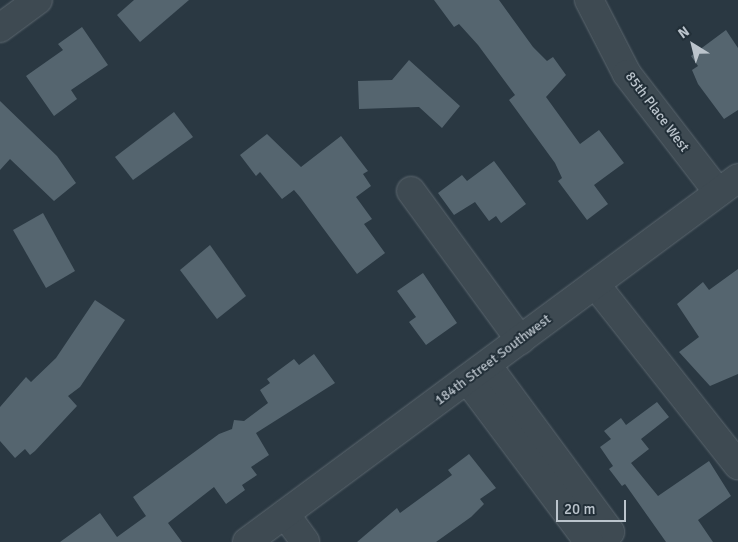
<!DOCTYPE html>
<style>
body{margin:0}
#map{position:relative;width:738px;height:542px;overflow:hidden;background:#2a3842;font-family:Signika,sans-serif}
div>[style]{position:absolute}
.building>*{inset:0;background:#55656f}
.roads{filter:drop-shadow(0 0 1px #5c676f) drop-shadow(0 0 1px #5c676f)}
.minor>*{height:28px;margin:-14px;padding:0 14px;transform-origin:14px;border-radius:14px;background:#3e4a52}
span{translate:-50% -50%;white-space:nowrap;text-align:center;line-height:1.15;-webkit-text-stroke:4px #222f38;paint-order:stroke}
.street-label{font-size:14px;color:#bbc4cc}
.north{position:absolute;left:668px;top:20px;width:50px;height:50px;-webkit-text-stroke:4px #222f38;paint-order:stroke;rotate:324deg;font-size:14px;font-weight:700;line-height:20px;text-align:center;color:#bbc4cc}
.north::after{content:'';display:block;margin:auto;width:18px;height:22px;background:#bbc4cc;clip-path:polygon(50% 0,100% 100%,50% 72%,0 100%)}
.scale{position:absolute;left:556px;top:500px;width:70px;height:22px;box-sizing:border-box;border:2px solid #bbc4cc;border-top:0;padding-left:6px;font-size:15px;line-height:18px;white-space:nowrap;color:#bbc4cc;-webkit-text-stroke:4px #222f38;paint-order:stroke}
</style>
<div id="map">
<div class="building">
<i style="clip-path:polygon(134px 0,189px 0,140px 42px,117px 15px)"></i>
<i style="clip-path:polygon(434px 0,499px 0,533px 47px,547px 61px,553px 57px,566px 75px,546px 97px,580px 144px,599px 130px,624px 163px,594px 185px,608px 204px,587px 220px,558px 181px,562px 178px,555px 163px,509px 100px,515px 95px,478px 45px,459px 24px,454px 27px)"></i>
<i style="clip-path:polygon(82px 27px,108px 65px,71px 90px,77px 99px,54px 116px,26px 76px,63px 50px,58px 44px)"></i>
<i style="clip-path:polygon(726px 30px,738px 48px,738px 110px,724px 119px,698px 84px,692px 70px,698px 66px,691px 56px)"></i>
<i style="clip-path:polygon(409px 60px,460px 106px,442px 128px,419px 107px,359px 109px,358px 81px,392px 80px)"></i>
<i style="clip-path:polygon(0 101px,57px 156px,76px 183px,54px 201px,10px 159px,0 170px)"></i>
<i style="clip-path:polygon(174px 112px,193px 137px,133px 180px,115px 157px)"></i>
<i style="clip-path:polygon(267px 134px,301px 167px,341px 136px,368px 171px,363px 174px,371px 186px,356px 197px,372px 219px,364px 224px,385px 253px,357px 274px,300px 197px,294px 190px,282px 199px,260px 172px,256px 176px,240px 155px)"></i>
<i style="clip-path:polygon(494px 161px,526px 204px,501px 223px,496px 216px,489px 221px,475px 202px,454px 215px,438px 193px,462px 175px,467px 181px)"></i>
<i style="clip-path:polygon(43px 213px,75px 271px,46px 288px,13px 230px)"></i>
<i style="clip-path:polygon(210px 245px,246px 296px,217px 319px,180px 270px)"></i>
<i style="clip-path:polygon(738px 269px,738px 374px,710px 386px,679px 352px,699px 337px,677px 304px,703px 282px,709px 290px)"></i>
<i style="clip-path:polygon(423px 273px,457px 323px,426px 345px,409px 322px,416px 317px,397px 291px)"></i>
<i style="clip-path:polygon(95px 300px,125px 320px,80px 387px,68px 396px,77px 406px,35px 451px,30px 455px,25px 449px,15px 458px,0 441px,0 407px,26px 377px,31px 382px,56px 358px)"></i>
<i style="clip-path:polygon(314px 354px,335px 383px,256px 433px,269px 455px,251px 467px,257px 475px,242px 485px,245px 490px,226px 504px,214px 487px,168px 523px,182px 542px,60px 542px,100px 513px,117px 537px,146px 516px,133px 497px,219px 434px,232px 429px,234px 420px,244px 421px,268px 403px,260px 390px,270px 383px,267px 379px,294px 359px,299px 365px)"></i>
<i style="clip-path:polygon(657px 402px,669px 417px,641px 439px,649px 449px,631px 463px,658px 496px,709px 461px,731px 496px,698px 520px,713px 542px,666px 542px,625px 484px,622px 486px,609px 469px,613px 466px,600px 447px,611px 439px,604px 431px,621px 418px,626px 425px)"></i>
<i style="clip-path:polygon(469px 454px,496px 488px,480px 499px,484px 504px,471px 517px,436px 542px,357px 542px,397px 508px,400px 513px,452px 475px,448px 470px)"></i>
</div>
<div class="roads">
<div class="minor">
<i style="left:589px;top:0;width:83px;rotate:62.8deg"></i>
<i style="left:627px;top:74px;width:149px;rotate:52.4deg"></i>
<i style="left:0;top:28px;width:47px;rotate:-36.4deg"></i>
<i style="left:411px;top:191px;width:185px;rotate:53.8deg"></i>
<i style="left:595px;top:284px;width:231px;rotate:51.7deg"></i>
<i style="left:487px;top:365px;width:207px;rotate:53.6deg"></i>
<i style="left:610px;top:532px;width:15px;rotate:138deg"></i>
<i style="left:467px;top:379px;width:204px;rotate:53.2deg"></i>
<i style="left:285px;top:514px;width:34px;rotate:54deg"></i>
<i style="left:247px;top:542px;width:611px;rotate:-36.55deg"></i>
</div>
</div>
<div class="street-label">
<span style="left:657px;top:112px;rotate:53deg">85th Place West</span>
<span style="left:493px;top:360px;rotate:-37deg">184th Street Southwest</span>
</div>
<div class="north">N</div>
<div class="scale">20 m</div>
</div>
